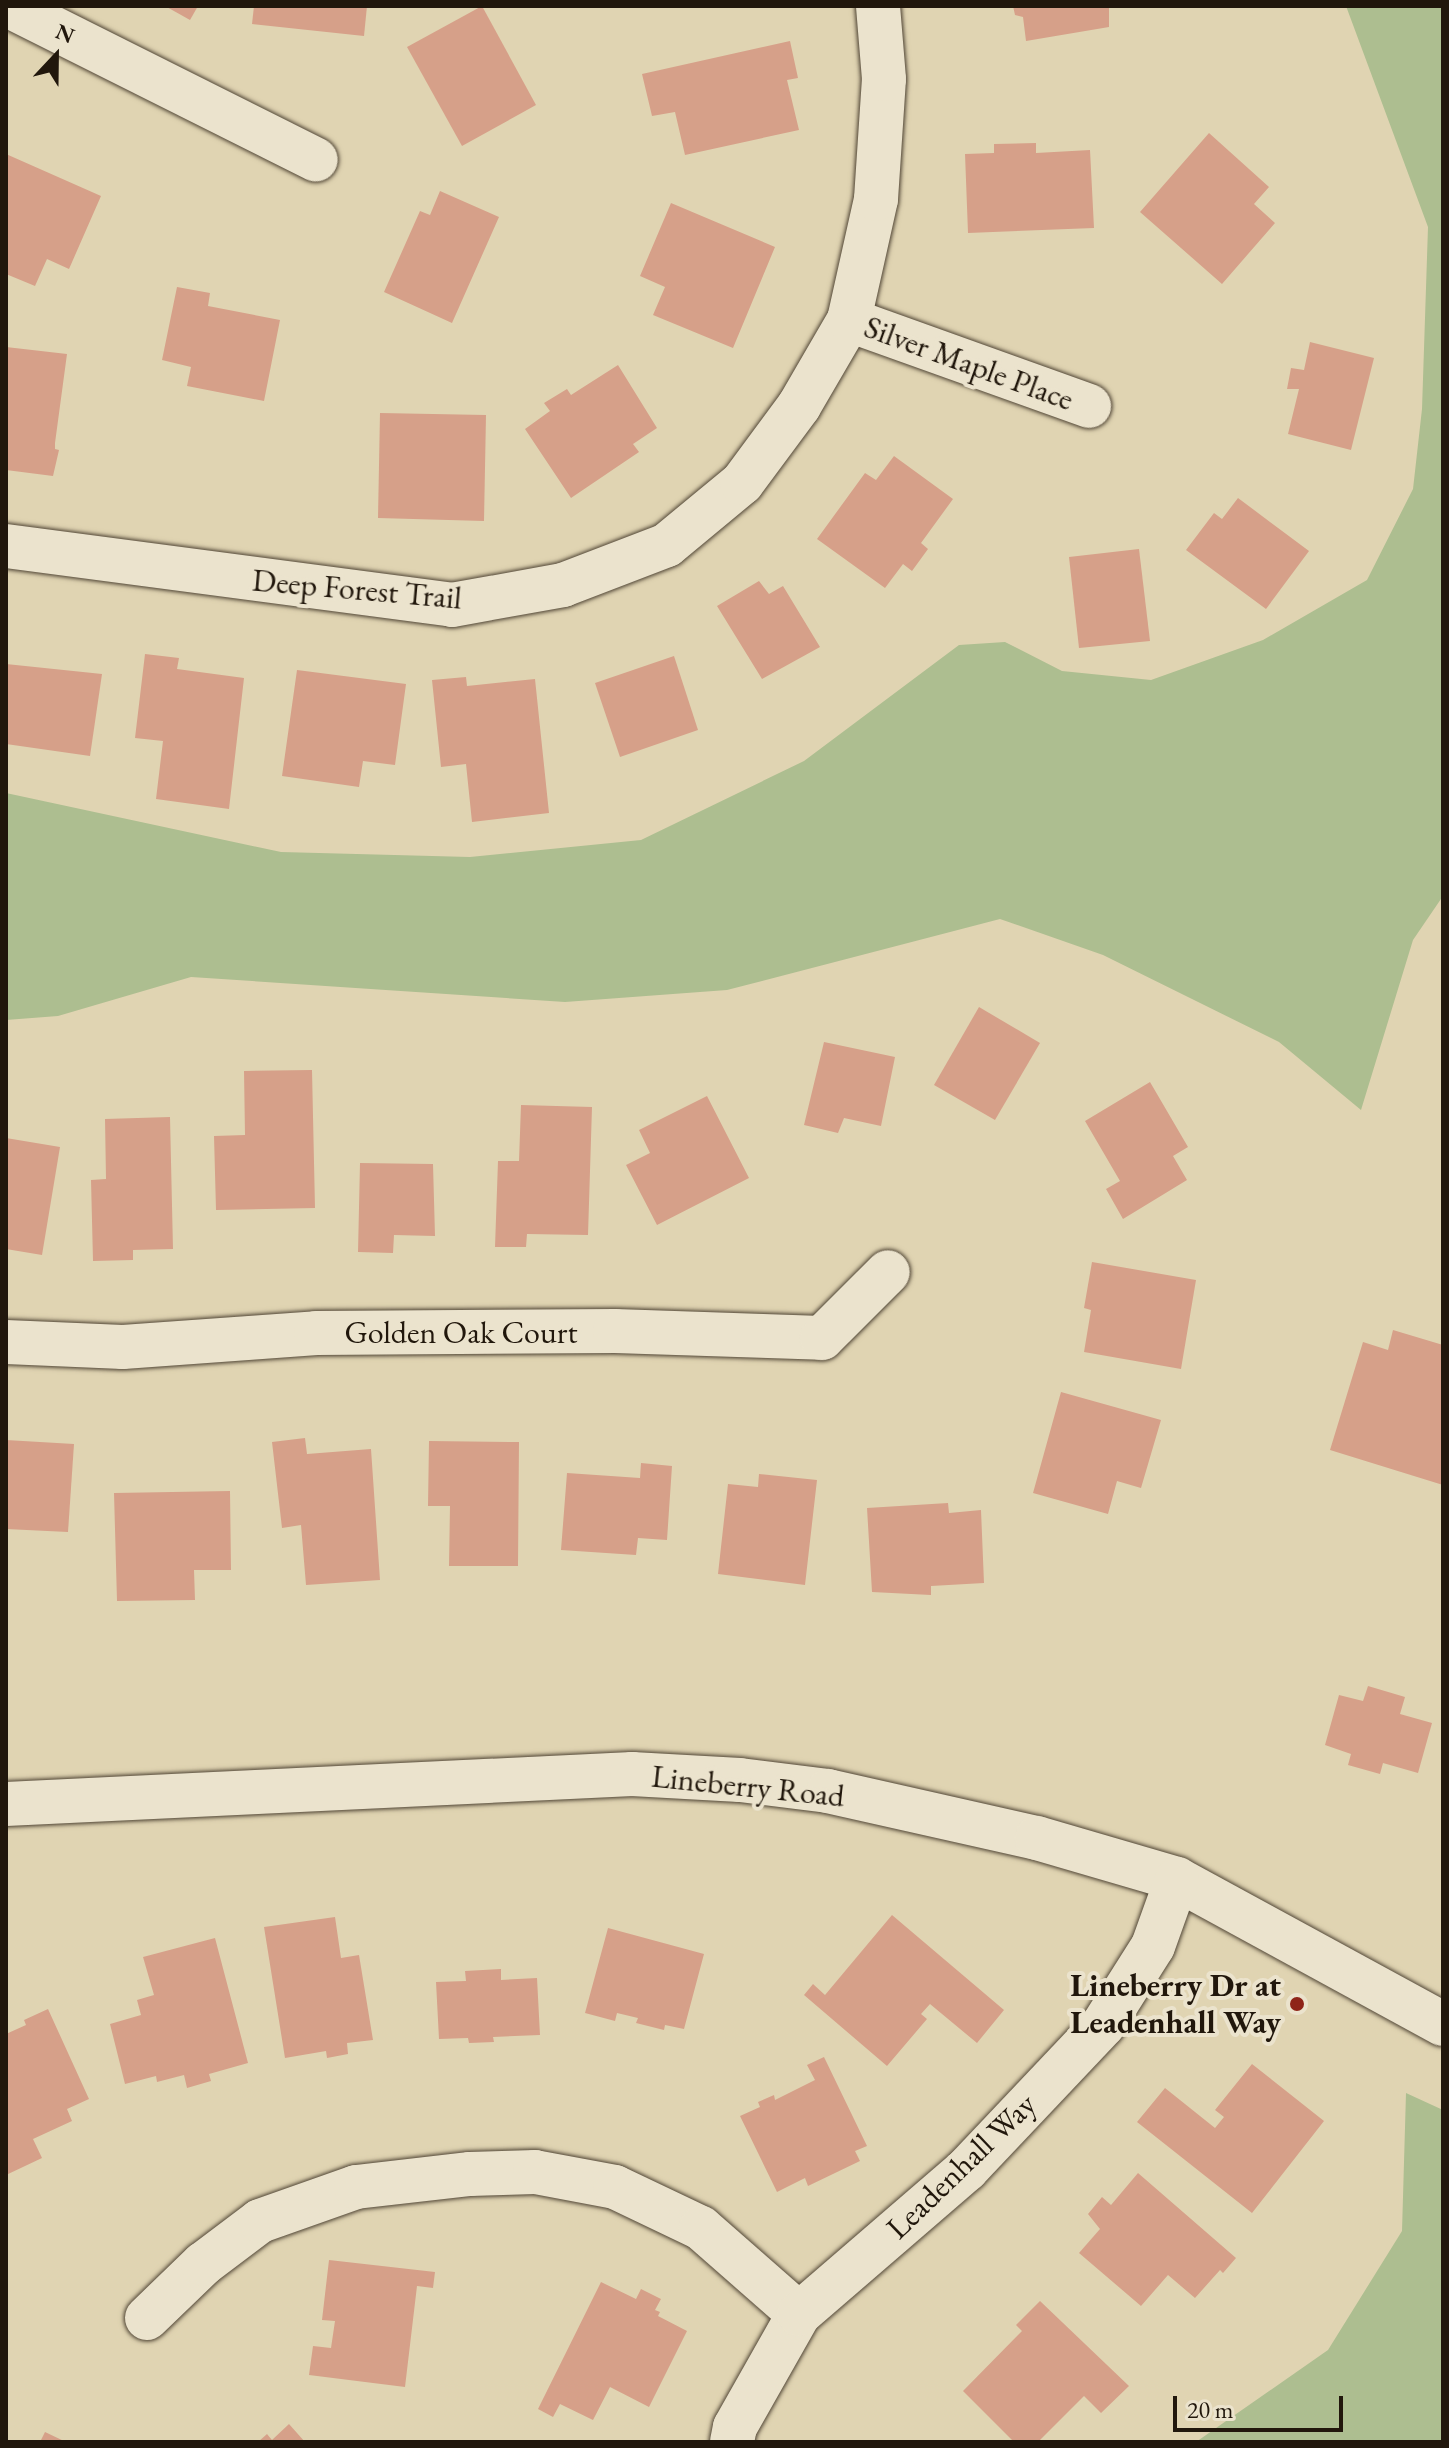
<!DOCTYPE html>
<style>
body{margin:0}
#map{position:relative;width:1449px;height:2448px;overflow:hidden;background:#e0d4b2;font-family:"EB Garamond",serif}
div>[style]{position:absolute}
.green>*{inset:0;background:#adbe90}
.building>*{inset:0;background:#d6a089}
.roads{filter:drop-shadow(0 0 2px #514636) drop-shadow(0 0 2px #514636)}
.minor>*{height:44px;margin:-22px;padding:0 22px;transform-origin:22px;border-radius:22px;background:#ebe3cd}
.dots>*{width:22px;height:22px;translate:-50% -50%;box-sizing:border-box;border:4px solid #ebe3cd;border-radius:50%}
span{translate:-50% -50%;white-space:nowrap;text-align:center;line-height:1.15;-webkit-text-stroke:8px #ebe3cd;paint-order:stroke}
.street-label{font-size:32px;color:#21170c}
.poi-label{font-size:32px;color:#21170c;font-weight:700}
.right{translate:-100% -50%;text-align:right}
.frame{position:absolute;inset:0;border:8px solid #21170c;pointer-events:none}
.north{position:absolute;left:16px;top:16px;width:80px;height:80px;-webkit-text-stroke:6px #ebe3cd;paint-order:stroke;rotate:22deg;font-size:22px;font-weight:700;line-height:32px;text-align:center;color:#21170c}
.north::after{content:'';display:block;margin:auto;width:28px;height:36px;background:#21170c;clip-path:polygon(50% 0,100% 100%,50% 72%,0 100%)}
.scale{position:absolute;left:1173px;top:2396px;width:170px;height:36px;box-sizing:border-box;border:4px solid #21170c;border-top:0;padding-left:10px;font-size:24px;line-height:28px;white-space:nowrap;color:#21170c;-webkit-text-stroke:6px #ebe3cd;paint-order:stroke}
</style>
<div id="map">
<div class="green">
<i style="clip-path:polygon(1346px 6px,1443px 6px,1443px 896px,1413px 940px,1361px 1110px,1279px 1042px,1103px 955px,1000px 919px,727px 990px,565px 1002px,191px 977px,58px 1016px,6px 1020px,6px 793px,281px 852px,470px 857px,641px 840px,804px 761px,959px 645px,1005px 642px,1062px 671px,1151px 680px,1263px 640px,1367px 580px,1413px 489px,1422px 409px,1428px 227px)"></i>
<i style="clip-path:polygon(1406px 2093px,1443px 2110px,1443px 2442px,1196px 2442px,1328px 2350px,1402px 2231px)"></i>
</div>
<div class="building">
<i style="clip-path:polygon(165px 6px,198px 6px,190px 20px)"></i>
<i style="clip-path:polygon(254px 6px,367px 6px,364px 36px,252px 24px)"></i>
<i style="clip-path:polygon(482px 6px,536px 105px,462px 146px,407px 47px)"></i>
<i style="clip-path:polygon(1013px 6px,1109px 6px,1109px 27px,1026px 41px,1023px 17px,1015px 15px)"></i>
<i style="clip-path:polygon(790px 41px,798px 78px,787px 80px,799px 130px,685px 155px,675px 112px,652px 116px,642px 74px)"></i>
<i style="clip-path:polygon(1209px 133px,1269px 187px,1254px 204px,1275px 223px,1222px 284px,1140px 212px)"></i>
<i style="clip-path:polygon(1036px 143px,1036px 153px,1090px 150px,1094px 228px,968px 233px,965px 154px,994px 153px,994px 144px)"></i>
<i style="clip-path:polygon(6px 154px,101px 196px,69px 269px,47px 259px,35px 286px,6px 274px)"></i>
<i style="clip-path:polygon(440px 191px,499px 217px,452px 323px,384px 292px,420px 211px,430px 215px)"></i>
<i style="clip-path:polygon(671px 203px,775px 247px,733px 348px,653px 315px,665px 287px,640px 276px)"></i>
<i style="clip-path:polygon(177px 287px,210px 293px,208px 306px,280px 320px,264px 401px,187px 386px,191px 367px,162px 360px)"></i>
<i style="clip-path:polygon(1310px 342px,1374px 358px,1351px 450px,1288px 434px,1299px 389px,1287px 389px,1291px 368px,1304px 370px)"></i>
<i style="clip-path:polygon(6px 347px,67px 354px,55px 443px,55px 449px,59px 450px,53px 476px,6px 470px)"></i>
<i style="clip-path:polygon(618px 365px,657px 428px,633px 444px,639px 452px,571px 498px,525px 429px,550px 411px,544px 403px,567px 389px,571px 395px)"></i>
<i style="clip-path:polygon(380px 413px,486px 415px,484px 521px,378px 518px)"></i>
<i style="clip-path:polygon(894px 456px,953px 499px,921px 543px,928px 549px,912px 571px,903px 564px,885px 588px,817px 539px,865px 473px,876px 480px)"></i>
<i style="clip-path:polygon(1238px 498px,1309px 551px,1266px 609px,1186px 550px,1214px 513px,1222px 519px)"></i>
<i style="clip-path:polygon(1139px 549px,1150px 641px,1079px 648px,1069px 557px)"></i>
<i style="clip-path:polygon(759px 581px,769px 594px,783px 586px,820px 647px,762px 679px,717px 606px)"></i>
<i style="clip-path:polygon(145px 654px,179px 658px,177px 669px,244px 678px,229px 809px,156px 799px,163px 741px,135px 738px)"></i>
<i style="clip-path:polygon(674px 656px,698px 730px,620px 757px,595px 683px)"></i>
<i style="clip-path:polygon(6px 664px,102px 674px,90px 756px,6px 744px)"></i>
<i style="clip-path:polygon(297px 670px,406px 684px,395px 765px,363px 761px,359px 787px,282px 776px)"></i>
<i style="clip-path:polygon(466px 677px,467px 686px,535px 679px,549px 813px,472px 822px,466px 764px,441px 767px,432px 680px)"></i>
<i style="clip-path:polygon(979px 1007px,1040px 1043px,995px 1120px,934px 1085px)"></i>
<i style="clip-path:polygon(824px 1042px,895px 1057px,881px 1126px,844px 1118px,838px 1133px,804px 1125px)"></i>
<i style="clip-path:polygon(312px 1070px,315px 1208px,216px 1210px,214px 1136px,245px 1135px,244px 1071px)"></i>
<i style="clip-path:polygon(1150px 1082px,1188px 1147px,1173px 1156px,1187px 1180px,1123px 1219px,1106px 1189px,1120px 1181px,1085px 1121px)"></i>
<i style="clip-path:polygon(707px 1096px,749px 1178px,657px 1225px,626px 1165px,650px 1153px,639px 1130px)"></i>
<i style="clip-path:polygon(521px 1105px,592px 1107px,588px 1235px,527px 1234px,526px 1247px,495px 1247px,498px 1161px,519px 1161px)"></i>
<i style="clip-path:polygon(170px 1117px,173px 1249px,133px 1250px,133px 1260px,93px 1261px,91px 1180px,106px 1179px,105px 1119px)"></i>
<i style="clip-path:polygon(6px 1138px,60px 1147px,42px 1255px,6px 1249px)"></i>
<i style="clip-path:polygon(360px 1163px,433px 1164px,435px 1236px,394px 1235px,393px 1253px,358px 1252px)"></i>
<i style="clip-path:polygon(1092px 1262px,1196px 1280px,1181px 1369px,1084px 1352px,1091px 1310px,1084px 1308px)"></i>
<i style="clip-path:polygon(1393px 1330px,1443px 1345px,1443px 1485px,1330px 1450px,1363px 1342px,1388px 1350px)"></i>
<i style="clip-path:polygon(1061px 1392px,1161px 1420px,1141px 1488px,1117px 1481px,1108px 1514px,1033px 1493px)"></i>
<i style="clip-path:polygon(305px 1438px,307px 1454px,371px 1449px,380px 1580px,306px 1585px,301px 1525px,282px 1528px,272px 1442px)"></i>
<i style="clip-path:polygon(6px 1440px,74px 1444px,68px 1532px,6px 1529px)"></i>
<i style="clip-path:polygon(429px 1441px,519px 1442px,518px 1566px,449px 1566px,450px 1506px,428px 1506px)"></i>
<i style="clip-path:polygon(641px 1463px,672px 1466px,667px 1540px,638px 1538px,636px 1555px,561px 1550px,567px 1473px,640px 1478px)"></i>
<i style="clip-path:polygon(759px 1474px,817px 1480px,805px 1585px,718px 1574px,728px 1484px,758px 1487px)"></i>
<i style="clip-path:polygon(230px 1491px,231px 1570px,194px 1570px,195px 1600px,117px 1601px,114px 1493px)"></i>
<i style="clip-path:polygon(948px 1503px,949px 1513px,981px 1510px,984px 1583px,931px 1586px,931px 1595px,872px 1592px,867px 1508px)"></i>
<i style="clip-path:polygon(1368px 1686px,1405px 1697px,1400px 1714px,1432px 1723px,1418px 1773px,1383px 1763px,1380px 1774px,1348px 1765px,1351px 1754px,1325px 1745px,1339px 1695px,1363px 1701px)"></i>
<i style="clip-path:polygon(892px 1915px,1004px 2010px,977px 2043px,930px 2004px,921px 2014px,927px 2019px,887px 2066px,804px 1995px,813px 1984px,825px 1995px)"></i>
<i style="clip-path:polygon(335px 1917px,341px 1958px,359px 1955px,373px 2040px,347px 2043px,348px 2054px,327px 2058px,326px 2051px,285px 2058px,264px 1927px)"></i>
<i style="clip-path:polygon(608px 1928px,704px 1954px,684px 2029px,665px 2025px,664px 2030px,636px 2023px,638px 2018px,617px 2013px,615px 2021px,585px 2013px)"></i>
<i style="clip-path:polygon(215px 1938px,248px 2063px,209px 2074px,211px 2081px,187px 2088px,184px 2075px,157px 2082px,156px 2076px,125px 2084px,110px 2024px,141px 2015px,137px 2000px,154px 1995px,143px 1957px)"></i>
<i style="clip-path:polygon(501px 1969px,501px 1980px,537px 1978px,540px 2035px,493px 2037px,494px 2042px,469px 2043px,468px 2038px,439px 2039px,436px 1982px,466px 1981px,465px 1971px)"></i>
<i style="clip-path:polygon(48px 2009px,89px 2099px,67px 2109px,72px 2121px,33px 2139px,42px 2158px,6px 2175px,6px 2034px,26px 2025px,24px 2020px)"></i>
<i style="clip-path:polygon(824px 2057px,867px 2146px,855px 2151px,860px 2161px,808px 2186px,805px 2178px,777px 2192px,740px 2116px,760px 2107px,758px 2102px,774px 2095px,775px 2100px,815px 2080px,807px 2065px)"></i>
<i style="clip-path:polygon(1252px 2064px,1324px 2121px,1252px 2213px,1137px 2122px,1165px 2088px,1215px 2128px,1224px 2117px,1215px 2110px)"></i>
<i style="clip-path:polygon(1138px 2173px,1236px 2258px,1223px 2273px,1220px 2270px,1195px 2298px,1168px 2275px,1141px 2306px,1079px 2253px,1100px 2229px,1088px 2214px,1102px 2197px,1111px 2205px)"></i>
<i style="clip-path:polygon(329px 2260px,435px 2272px,433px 2288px,417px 2286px,405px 2387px,309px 2375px,313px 2346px,331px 2348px,335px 2321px,322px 2320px)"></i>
<i style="clip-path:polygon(601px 2282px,636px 2299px,641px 2289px,661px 2299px,655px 2310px,660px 2312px,658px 2316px,687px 2331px,649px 2407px,610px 2387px,593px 2420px,560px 2404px,553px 2417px,538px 2409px)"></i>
<i style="clip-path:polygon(1040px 2301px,1129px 2386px,1101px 2413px,1084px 2396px,1038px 2442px,1014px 2442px,963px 2391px,1022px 2331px,1016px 2325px)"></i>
<i style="clip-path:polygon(289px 2424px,305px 2442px,258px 2442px,267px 2434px,272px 2440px)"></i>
<i style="clip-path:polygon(45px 2432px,66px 2442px,40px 2442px)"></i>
</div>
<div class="roads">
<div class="minor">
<i style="left:9px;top:6px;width:343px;rotate:26.6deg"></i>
<i style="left:849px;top:320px;width:255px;rotate:19.7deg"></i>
<i style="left:6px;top:546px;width:450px;rotate:7.5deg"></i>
<i style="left:452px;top:605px;width:113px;rotate:-10.2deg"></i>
<i style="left:563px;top:585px;width:111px;rotate:-21deg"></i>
<i style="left:667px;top:545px;width:97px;rotate:-39.6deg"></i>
<i style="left:742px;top:483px;width:96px;rotate:-53.5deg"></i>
<i style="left:799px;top:406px;width:99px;rotate:-59.8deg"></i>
<i style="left:849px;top:320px;width:124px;rotate:-77.4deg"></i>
<i style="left:876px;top:199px;width:120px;rotate:-86.2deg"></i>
<i style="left:884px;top:79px;width:73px;rotate:-94.7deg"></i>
<i style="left:6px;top:1342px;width:117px;rotate:2.4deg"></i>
<i style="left:123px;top:1347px;width:194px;rotate:-4.1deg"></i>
<i style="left:316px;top:1333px;width:299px;rotate:-0.4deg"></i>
<i style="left:615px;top:1331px;width:207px;rotate:1.9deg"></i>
<i style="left:822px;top:1338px;width:93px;rotate:-45deg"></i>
<i style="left:6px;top:1804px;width:627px;rotate:-2.74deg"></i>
<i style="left:632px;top:1774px;width:108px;rotate:3.2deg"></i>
<i style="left:740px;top:1780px;width:89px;rotate:7.1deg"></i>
<i style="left:828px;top:1791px;width:214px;rotate:12.7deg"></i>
<i style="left:1037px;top:1838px;width:146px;rotate:16.3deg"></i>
<i style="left:1177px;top:1879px;width:303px;rotate:28.6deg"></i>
<i style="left:147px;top:2318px;width:78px;rotate:-44deg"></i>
<i style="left:203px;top:2264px;width:71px;rotate:-37deg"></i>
<i style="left:260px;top:2221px;width:102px;rotate:-19.5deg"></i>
<i style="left:356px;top:2187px;width:115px;rotate:-6.5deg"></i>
<i style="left:470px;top:2174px;width:65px;rotate:-1.8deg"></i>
<i style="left:535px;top:2172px;width:81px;rotate:10.6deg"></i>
<i style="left:615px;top:2187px;width:95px;rotate:25.5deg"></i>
<i style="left:701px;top:2228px;width:130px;rotate:41.3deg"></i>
<i style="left:732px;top:2442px;width:15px;rotate:-79deg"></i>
<i style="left:735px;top:2427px;width:130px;rotate:-60.5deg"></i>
<i style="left:799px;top:2314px;width:222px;rotate:-40.8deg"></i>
<i style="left:967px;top:2169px;width:198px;rotate:-46.6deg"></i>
<i style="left:1103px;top:2025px;width:93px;rotate:-57.7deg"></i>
<i style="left:1153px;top:1946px;width:71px;rotate:-70.3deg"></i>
</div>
</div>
<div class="dots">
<i style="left:1297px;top:2004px;background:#8f2418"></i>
</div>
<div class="street-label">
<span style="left:969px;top:363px;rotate:20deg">Silver Maple Place</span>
<span style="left:357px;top:589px;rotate:5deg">Deep Forest Trail</span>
<span style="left:461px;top:1332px">Golden Oak Court</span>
<span style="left:748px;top:1786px;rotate:6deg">Lineberry Road</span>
<span style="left:961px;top:2166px;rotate:-44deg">Leadenhall Way</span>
</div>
<div class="poi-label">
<span class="right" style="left:1281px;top:2004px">Lineberry Dr at<br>Leadenhall Way</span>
</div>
<div class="frame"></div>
<div class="north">N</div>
<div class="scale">20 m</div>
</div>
